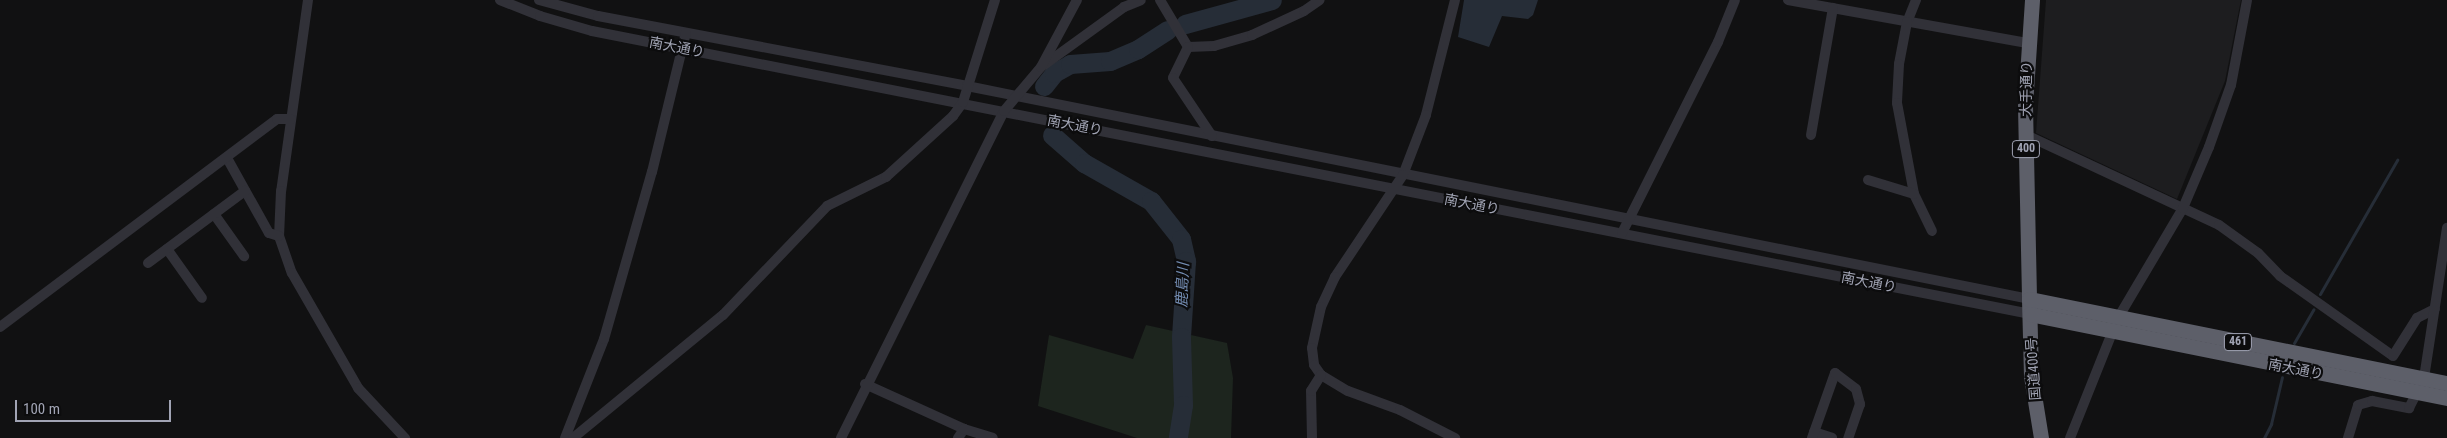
<!DOCTYPE html>
<meta charset="utf-8">
<style>
body{margin:0}
#map{position:relative;width:2447px;height:438px;overflow:hidden;background:#111112;font-family:"Roboto Condensed","Noto Sans JP",sans-serif}
div>[style]{position:absolute}
.built>*{inset:0;background:#1d1d1f}
.green>*{inset:0;background:#1d251e}
.water>*{inset:0;background:#262d37}
.stream>*{height:3px;margin:-1.5px;padding:0 1.5px;transform-origin:1.5px;border-radius:1.5px;background:#262d37}
.river>*{height:19px;margin:-9.5px;padding:0 9.5px;transform-origin:9.5px;border-radius:9.5px;background:#262d37}
.minor>*{height:10px;margin:-5px;padding:0 5px;transform-origin:5px;border-radius:5px;background:#313138}
.highway>*{height:15px;margin:-7.5px;padding:0 7.5px;transform-origin:7.5px;border-radius:7.5px;background:#5d5f69}
span{translate:-50% -50%;white-space:nowrap;text-align:center;line-height:1.15;-webkit-text-stroke:4.5px #0c0c0d;paint-order:stroke}
.shield-label span{padding:1px 4px;background:#0c0c0d;border:1px solid;border-radius:4px;-webkit-text-stroke-width:0}
.shield-label{font-size:12px;color:#a1a4b4;font-weight:700}
.street-label{font-size:14px;color:#a1a4b4}
.water-label{font-size:15px;color:#748db3;font-style:italic}
.scale{position:absolute;left:15px;top:400px;width:156px;height:22px;box-sizing:border-box;border:2px solid #a1a4b4;border-top:0;padding-left:6px;font-size:15px;line-height:18px;white-space:nowrap;color:#a1a4b4;-webkit-text-stroke:4px #0c0c0d;paint-order:stroke}
</style>
<div id="map">
<div class="built">
<i style="clip-path:polygon(2046px 0,2241px 0,2225px 81px,2177px 199px,2036px 133px)"></i>
</div>
<div class="green">
<i style="clip-path:polygon(1146px 325px,1227px 343px,1233px 378px,1231px 438px,1137px 438px,1038px 406px,1049px 335px,1133px 359px)"></i>
</div>
<div class="water">
<i style="clip-path:polygon(1464px 0,1538px 0,1533px 15px,1528px 19px,1502px 16px,1489px 47px,1458px 37px)"></i>
</div>
<div class="stream">
<i style="left:2320px;top:294px;width:155px;rotate:-60.1deg"></i>
<i style="left:2294px;top:343px;width:39px;rotate:-60deg"></i>
<i style="left:2264px;top:438px;width:16px;rotate:-63deg"></i>
<i style="left:2271px;top:424px;width:48px;rotate:-76.8deg"></i>
</div>
<div class="river">
<i style="left:1185px;top:24px;width:90px;rotate:-15.4deg"></i>
<i style="left:1044px;top:86px;width:16px;rotate:-52deg"></i>
<i style="left:1054px;top:73px;width:18px;rotate:-29deg"></i>
<i style="left:1070px;top:64px;width:40px;rotate:-4.3deg"></i>
<i style="left:1110px;top:61px;width:30px;rotate:-23deg"></i>
<i style="left:1138px;top:49px;width:35px;rotate:-33deg"></i>
<i style="left:1052px;top:135px;width:43px;rotate:41.2deg"></i>
<i style="left:1084px;top:163px;width:77px;rotate:29.6deg"></i>
<i style="left:1151px;top:201px;width:48px;rotate:51.7deg"></i>
<i style="left:1181px;top:239px;width:23px;rotate:77deg"></i>
<i style="left:1186px;top:261px;width:76px;rotate:93.8deg"></i>
<i style="left:1181px;top:337px;width:68px;rotate:88.3deg"></i>
<i style="left:1183px;top:405px;width:33px;rotate:99deg"></i>
</div>
<div class="minor">
<i style="left:308px;top:0;width:193px;rotate:98deg"></i>
<i style="left:281px;top:191px;width:45px;rotate:92.5deg"></i>
<i style="left:279px;top:236px;width:39px;rotate:71deg"></i>
<i style="left:292px;top:273px;width:133px;rotate:60.1deg"></i>
<i style="left:358px;top:388px;width:69px;rotate:46.8deg"></i>
<i style="left:500px;top:0;width:43px;rotate:21.8deg"></i>
<i style="left:540px;top:16px;width:54px;rotate:16.1deg"></i>
<i style="left:592px;top:31px;width:1466px;rotate:11.13deg"></i>
<i style="left:539px;top:0;width:61px;rotate:15.2deg"></i>
<i style="left:598px;top:16px;width:376px;rotate:10.7deg"></i>
<i style="left:967px;top:86px;width:1083px;rotate:11.34deg"></i>
<i style="left:1160px;top:0;width:55px;rotate:59.2deg"></i>
<i style="left:1188px;top:47px;width:26px;rotate:-2deg"></i>
<i style="left:1214px;top:46px;width:40px;rotate:-16deg"></i>
<i style="left:1252px;top:35px;width:57px;rotate:-24.8deg"></i>
<i style="left:1304px;top:11px;width:19px;rotate:-35deg"></i>
<i style="left:1455px;top:0;width:119px;rotate:104.2deg"></i>
<i style="left:1426px;top:115px;width:64px;rotate:111deg"></i>
<i style="left:1403px;top:175px;width:123px;rotate:123.7deg"></i>
<i style="left:1335px;top:277px;width:33px;rotate:115deg"></i>
<i style="left:1321px;top:307px;width:42px;rotate:102.4deg"></i>
<i style="left:1312px;top:348px;width:17px;rotate:83deg"></i>
<i style="left:1314px;top:365px;width:12px;rotate:55deg"></i>
<i style="left:1321px;top:375px;width:31px;rotate:31deg"></i>
<i style="left:1348px;top:391px;width:55px;rotate:20.1deg"></i>
<i style="left:1400px;top:410px;width:62px;rotate:27deg"></i>
<i style="left:1788px;top:0;width:243px;rotate:10.2deg"></i>
<i style="left:1916px;top:0;width:24px;rotate:112deg"></i>
<i style="left:1907px;top:22px;width:43px;rotate:100.8deg"></i>
<i style="left:1899px;top:64px;width:39px;rotate:93deg"></i>
<i style="left:1897px;top:103px;width:93px;rotate:79.4deg"></i>
<i style="left:1914px;top:194px;width:41px;rotate:64.1deg"></i>
<i style="left:1188px;top:47px;width:34px;rotate:116deg"></i>
<i style="left:1173px;top:78px;width:70px;rotate:56.1deg"></i>
<i style="left:1044px;top:65px;width:99px;rotate:-35.9deg"></i>
<i style="left:1124px;top:7px;width:18px;rotate:-22deg"></i>
<i style="left:1811px;top:135px;width:129px;rotate:-80.2deg"></i>
<i style="left:2026px;top:135px;width:213px;rotate:25deg"></i>
<i style="left:2219px;top:225px;width:48px;rotate:35.7deg"></i>
<i style="left:2258px;top:253px;width:32px;rotate:46deg"></i>
<i style="left:2280px;top:276px;width:138px;rotate:35.3deg"></i>
<i style="left:2393px;top:356px;width:45px;rotate:-57.7deg"></i>
<i style="left:2417px;top:318px;width:20px;rotate:-27deg"></i>
<i style="left:227px;top:158px;width:86px;rotate:60.8deg"></i>
<i style="left:269px;top:233px;width:10px;rotate:17deg"></i>
<i style="left:1868px;top:180px;width:48px;rotate:16.9deg"></i>
<i style="left:214px;top:214px;width:52px;rotate:54.5deg"></i>
<i style="left:1622px;top:233px;width:214px;rotate:-63.3deg"></i>
<i style="left:1718px;top:42px;width:45px;rotate:-68deg"></i>
<i style="left:167px;top:249px;width:60px;rotate:54.5deg"></i>
<i style="left:148px;top:263px;width:121px;rotate:-36.6deg"></i>
<i style="left:0;top:327px;width:346px;rotate:-36.9deg"></i>
<i style="left:277px;top:119px;width:14px"></i>
<i style="left:865px;top:384px;width:109px;rotate:24.4deg"></i>
<i style="left:1814px;top:432px;width:19px;rotate:18deg"></i>
<i style="left:565px;top:438px;width:106px;rotate:-68.5deg"></i>
<i style="left:604px;top:339px;width:174px;rotate:-74deg"></i>
<i style="left:652px;top:172px;width:143px;rotate:-76.3deg"></i>
<i style="left:573px;top:438px;width:194px;rotate:-39.4deg"></i>
<i style="left:723px;top:315px;width:151px;rotate:-46.3deg"></i>
<i style="left:827px;top:206px;width:66px;rotate:-26.2deg"></i>
<i style="left:886px;top:177px;width:91px;rotate:-42.3deg"></i>
<i style="left:953px;top:116px;width:17px;rotate:-54deg"></i>
<i style="left:963px;top:102px;width:107px;rotate:-72.6deg"></i>
<i style="left:841px;top:438px;width:365px;rotate:-63.5deg"></i>
<i style="left:1004px;top:111px;width:57px;rotate:-49.9deg"></i>
<i style="left:1041px;top:67px;width:76px;rotate:-61.8deg"></i>
<i style="left:958px;top:438px;width:11px;rotate:-56deg"></i>
<i style="left:964px;top:429px;width:30px;rotate:17deg"></i>
<i style="left:1312px;top:438px;width:47px;rotate:-91.2deg"></i>
<i style="left:1311px;top:391px;width:19px;rotate:-58deg"></i>
<i style="left:1812px;top:438px;width:69px;rotate:-70.5deg"></i>
<i style="left:1835px;top:373px;width:26px;rotate:37deg"></i>
<i style="left:1856px;top:389px;width:16px;rotate:75deg"></i>
<i style="left:1860px;top:404px;width:36px;rotate:109deg"></i>
<i style="left:2070px;top:438px;width:129px;rotate:-68.2deg"></i>
<i style="left:2118px;top:318px;width:128px;rotate:-59.4deg"></i>
<i style="left:2183px;top:208px;width:66px;rotate:-66.9deg"></i>
<i style="left:2209px;top:147px;width:66px;rotate:-70.5deg"></i>
<i style="left:2231px;top:85px;width:86px;rotate:-79.3deg"></i>
<i style="left:2348px;top:438px;width:34px;rotate:-73deg"></i>
<i style="left:2358px;top:405px;width:15px;rotate:-16deg"></i>
<i style="left:2372px;top:401px;width:38px;rotate:11deg"></i>
<i style="left:2409px;top:408px;width:34px;rotate:-63deg"></i>
<i style="left:2424px;top:378px;width:152px;rotate:-81.3deg"></i>
</div>
<div class="highway">
<i style="left:2032px;top:0;width:106px;rotate:93.8deg"></i>
<i style="left:2025px;top:106px;width:193px;rotate:88.8deg"></i>
<i style="left:2029px;top:299px;width:77px;rotate:88.5deg"></i>
<i style="left:2031px;top:376px;width:63px;rotate:80.8deg"></i>
<i style="left:2029px;top:299px;width:426px;rotate:11.4deg"></i>
<i style="left:2030px;top:314px;width:425px;rotate:11.4deg"></i>
</div>
<div class="shield-label">
<span style="left:2026px;top:149px">400</span>
<span style="left:2238px;top:342px">461</span>
</div>
<div class="street-label">
<span style="left:677px;top:47px;rotate:11deg">南大通り</span>
<span style="left:2026px;top:89px;rotate:-89deg">大手通り</span>
<span style="left:1075px;top:125px;rotate:11deg">南大通り</span>
<span style="left:1472px;top:204px;rotate:11deg">南大通り</span>
<span style="left:1869px;top:282px;rotate:11deg">南大通り</span>
<span style="left:2033px;top:369px;rotate:-94deg">国道400号</span>
<span style="left:2296px;top:369px;rotate:11deg">南大通り</span>
</div>
<div class="water-label">
<span style="left:1183px;top:285px;rotate:-88deg">鹿島川</span>
</div>
<div class="scale">100 m</div>
</div>
